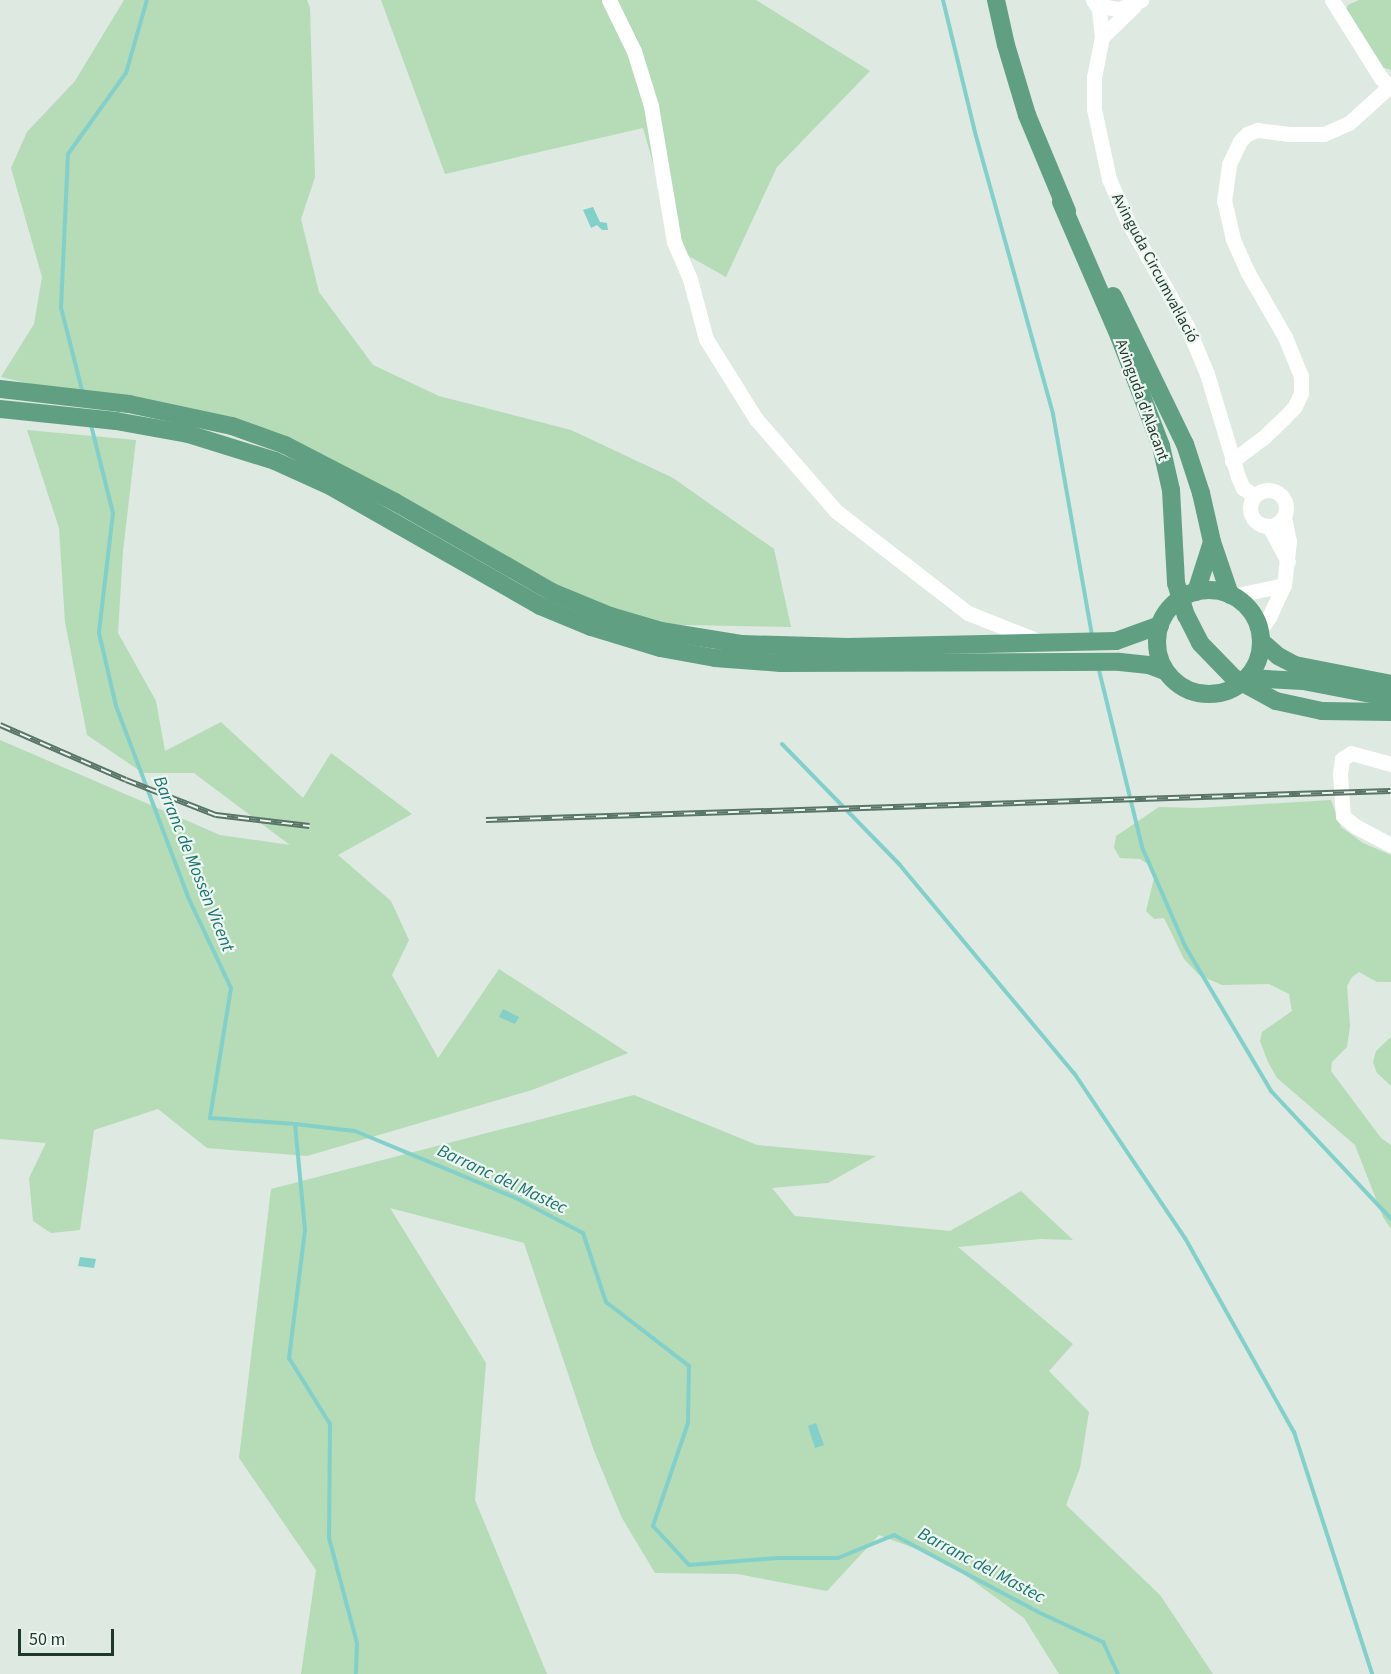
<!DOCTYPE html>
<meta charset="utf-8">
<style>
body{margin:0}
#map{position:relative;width:1391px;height:1674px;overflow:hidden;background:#dde9e1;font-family:"Source Sans 3",sans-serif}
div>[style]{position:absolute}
.green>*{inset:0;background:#b5dbb7}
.water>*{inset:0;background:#83d0cb}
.stream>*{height:4px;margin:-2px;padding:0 2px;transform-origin:2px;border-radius:2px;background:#83d0cb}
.minor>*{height:15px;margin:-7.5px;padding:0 7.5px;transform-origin:7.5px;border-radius:7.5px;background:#fff}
.minor>.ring{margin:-7.5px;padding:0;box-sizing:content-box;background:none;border:15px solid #fff;border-radius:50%}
.major>*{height:18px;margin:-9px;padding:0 9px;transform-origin:9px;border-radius:9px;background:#619f82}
.major>.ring{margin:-9px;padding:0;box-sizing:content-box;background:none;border:18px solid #619f82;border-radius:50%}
.rail>*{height:6px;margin-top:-3px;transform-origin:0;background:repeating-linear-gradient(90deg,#edf6f0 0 11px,#597567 0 22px);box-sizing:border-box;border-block:2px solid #597567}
span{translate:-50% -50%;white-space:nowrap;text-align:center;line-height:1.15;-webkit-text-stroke:4.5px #edf6f0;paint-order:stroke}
.street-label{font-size:16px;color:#1f382c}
.water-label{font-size:18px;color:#19746f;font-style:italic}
.scale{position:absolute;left:18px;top:1629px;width:96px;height:27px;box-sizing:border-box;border:3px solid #1f382c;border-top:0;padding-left:8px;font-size:18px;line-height:21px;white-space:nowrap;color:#1f382c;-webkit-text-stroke:4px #edf6f0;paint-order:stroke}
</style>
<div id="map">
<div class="green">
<i style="clip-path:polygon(124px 0,307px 0,310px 8px,315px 177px,301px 219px,319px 292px,373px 365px,439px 396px,571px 430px,673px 478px,774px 549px,791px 627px,634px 624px,279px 442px,1px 377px,34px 324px,42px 277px,11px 168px,27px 132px,75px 81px)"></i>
<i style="clip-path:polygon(381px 0,756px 0,870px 71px,777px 167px,726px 277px,678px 250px,643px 128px,445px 174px)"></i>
<i style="clip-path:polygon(1359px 0,1391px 0,1391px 70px,1382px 67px,1346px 10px,1348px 5px)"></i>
<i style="clip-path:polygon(27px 430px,136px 440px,123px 551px,118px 633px,156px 701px,165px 751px,221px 722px,303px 798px,331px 753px,412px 814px,338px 855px,391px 901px,409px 940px,392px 975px,438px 1058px,499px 969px,628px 1053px,532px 1090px,307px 1156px,207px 1148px,158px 1109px,94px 1130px,80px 1230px,51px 1233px,33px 1221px,29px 1178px,46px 1143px,0 1139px,0 740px,220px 835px,290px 845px,194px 773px,143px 773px,87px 735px,65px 622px,59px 528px)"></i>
<i style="clip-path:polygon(1331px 800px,1341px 827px,1363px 843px,1391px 855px,1391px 982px,1377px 982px,1359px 972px,1352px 977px,1347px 986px,1350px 1026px,1347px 1047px,1332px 1062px,1331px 1071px,1381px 1138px,1391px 1145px,1391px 1229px,1383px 1217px,1355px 1145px,1277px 1078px,1268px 1062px,1260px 1041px,1262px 1032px,1292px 1011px,1289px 994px,1269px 984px,1222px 985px,1199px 975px,1184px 959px,1164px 918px,1154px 919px,1146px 911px,1154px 878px,1148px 864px,1140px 859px,1120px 858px,1114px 848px,1116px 836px,1159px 807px,1197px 808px)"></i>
<i style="clip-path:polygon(1391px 1037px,1391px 1086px,1377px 1073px,1373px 1062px,1376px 1051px)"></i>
<i style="clip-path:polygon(634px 1095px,757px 1145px,876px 1156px,828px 1183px,772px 1188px,795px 1216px,950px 1231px,1021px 1191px,1073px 1240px,1040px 1239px,958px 1247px,1073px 1344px,1049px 1371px,1089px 1412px,1080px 1468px,1066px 1505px,1160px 1595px,1213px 1674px,1059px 1674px,1024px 1618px,943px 1559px,879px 1535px,827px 1591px,737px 1574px,655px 1573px,622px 1518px,594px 1451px,524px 1243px,390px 1208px,486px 1363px,475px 1500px,547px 1674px,301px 1674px,316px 1570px,239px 1458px,271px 1189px)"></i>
</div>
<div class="water">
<i style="clip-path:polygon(593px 207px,600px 222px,607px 223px,608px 230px,602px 230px,597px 225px,591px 228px,583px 210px)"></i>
<i style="clip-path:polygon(503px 1009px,519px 1017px,515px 1024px,499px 1017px)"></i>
<i style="clip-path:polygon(80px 1257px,96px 1259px,94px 1268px,78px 1266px)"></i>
<i style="clip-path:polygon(816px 1423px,824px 1445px,815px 1448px,808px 1426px)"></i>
</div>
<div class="stream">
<i style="left:943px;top:0;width:140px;rotate:76.4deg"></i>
<i style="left:976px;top:136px;width:288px;rotate:74.5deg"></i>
<i style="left:1053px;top:414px;width:224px;rotate:80deg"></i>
<i style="left:83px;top:394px;width:89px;rotate:-104.3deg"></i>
<i style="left:61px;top:308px;width:154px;rotate:-87.4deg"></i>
<i style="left:68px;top:154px;width:100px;rotate:-54.4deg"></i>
<i style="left:126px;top:73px;width:76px;rotate:-74deg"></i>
<i style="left:91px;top:425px;width:91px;rotate:76deg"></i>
<i style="left:113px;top:513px;width:121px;rotate:96.7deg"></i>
<i style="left:99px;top:633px;width:75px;rotate:76.9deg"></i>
<i style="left:116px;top:706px;width:204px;rotate:69.3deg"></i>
<i style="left:188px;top:897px;width:101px;rotate:64.7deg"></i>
<i style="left:231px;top:988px;width:132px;rotate:99.2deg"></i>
<i style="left:210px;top:1118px;width:85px;rotate:4deg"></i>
<i style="left:295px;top:1124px;width:106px;rotate:84.6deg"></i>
<i style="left:305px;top:1230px;width:129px;rotate:97.1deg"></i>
<i style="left:289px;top:1358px;width:78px;rotate:58.2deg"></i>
<i style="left:330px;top:1424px;width:114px;rotate:90.5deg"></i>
<i style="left:329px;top:1538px;width:109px;rotate:75.1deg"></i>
<i style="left:357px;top:1643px;width:31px;rotate:92deg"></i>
<i style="left:1098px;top:666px;width:186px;rotate:76.3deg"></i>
<i style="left:1142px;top:847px;width:108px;rotate:66.5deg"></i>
<i style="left:1185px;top:946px;width:169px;rotate:59.3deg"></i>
<i style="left:1271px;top:1091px;width:175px;rotate:46.8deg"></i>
<i style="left:782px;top:744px;width:168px;rotate:45.7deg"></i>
<i style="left:899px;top:864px;width:273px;rotate:50.1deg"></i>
<i style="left:1074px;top:1073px;width:199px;rotate:56.1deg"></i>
<i style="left:1185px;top:1238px;width:223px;rotate:60.7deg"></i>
<i style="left:1294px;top:1432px;width:254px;rotate:72.1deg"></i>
<i style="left:295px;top:1124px;width:60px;rotate:6.7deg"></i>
<i style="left:355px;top:1131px;width:174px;rotate:22.6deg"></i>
<i style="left:516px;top:1198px;width:76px;rotate:27.6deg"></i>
<i style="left:583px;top:1233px;width:73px;rotate:71.6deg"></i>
<i style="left:606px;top:1302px;width:105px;rotate:37.6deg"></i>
<i style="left:689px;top:1366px;width:57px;rotate:91deg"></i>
<i style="left:688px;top:1423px;width:109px;rotate:108.8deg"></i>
<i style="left:653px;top:1526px;width:53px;rotate:47.3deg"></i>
<i style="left:689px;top:1565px;width:89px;rotate:-4.5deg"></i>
<i style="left:778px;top:1558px;width:60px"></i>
<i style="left:838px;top:1558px;width:61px;rotate:-22.3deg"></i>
<i style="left:894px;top:1535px;width:163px;rotate:28.1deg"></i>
<i style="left:1038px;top:1612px;width:72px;rotate:24.8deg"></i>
<i style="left:1103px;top:1642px;width:35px;rotate:65deg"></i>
</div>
<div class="minor">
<i style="left:609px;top:0;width:57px;rotate:63.9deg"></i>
<i style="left:634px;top:51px;width:58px;rotate:72.8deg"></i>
<i style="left:651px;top:106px;width:138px;rotate:80.4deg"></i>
<i style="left:674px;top:242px;width:40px;rotate:66.6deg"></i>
<i style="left:690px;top:279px;width:62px;rotate:75.1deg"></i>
<i style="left:706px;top:339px;width:94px;rotate:58deg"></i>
<i style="left:756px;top:419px;width:122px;rotate:49deg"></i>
<i style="left:836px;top:511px;width:167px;rotate:37.7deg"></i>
<i style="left:968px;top:613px;width:79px;rotate:21.7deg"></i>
<i style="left:1093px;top:0;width:11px;rotate:56deg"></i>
<i style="left:1099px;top:9px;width:28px;rotate:84deg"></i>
<i style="left:1102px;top:37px;width:41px;rotate:101.3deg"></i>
<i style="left:1094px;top:77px;width:32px;rotate:90deg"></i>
<i style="left:1094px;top:109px;width:72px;rotate:77.9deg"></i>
<i style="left:1109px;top:179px;width:47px;rotate:66.2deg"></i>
<i style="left:1128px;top:222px;width:120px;rotate:60.4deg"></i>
<i style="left:1187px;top:326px;width:52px;rotate:67.4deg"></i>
<i style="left:1207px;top:374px;width:108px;rotate:73.2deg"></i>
<i style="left:1238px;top:477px;width:12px;rotate:66deg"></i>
<i style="left:1243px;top:488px;width:14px;rotate:34deg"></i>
<i style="left:1094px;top:0;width:14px;rotate:30deg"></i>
<i style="left:1106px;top:7px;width:13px;rotate:9deg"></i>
<i style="left:1119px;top:9px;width:24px;rotate:-22deg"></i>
<i style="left:1332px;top:0;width:92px;rotate:57.9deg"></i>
<i style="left:1381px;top:78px;width:11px;rotate:45deg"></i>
<i style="left:1102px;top:37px;width:45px;rotate:-44.1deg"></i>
<i style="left:1232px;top:461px;width:39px;rotate:-37deg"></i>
<i style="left:1263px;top:438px;width:29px;rotate:-44deg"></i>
<i style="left:1284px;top:418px;width:16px;rotate:-47deg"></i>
<i style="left:1295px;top:406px;width:14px;rotate:-65deg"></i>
<i style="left:1301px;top:393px;width:17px;rotate:-90deg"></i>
<i style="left:1301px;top:376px;width:42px;rotate:-112.3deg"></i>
<i style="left:1285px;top:337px;width:74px;rotate:-120deg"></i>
<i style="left:1248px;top:273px;width:37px;rotate:-114deg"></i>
<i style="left:1233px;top:239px;width:39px;rotate:-103deg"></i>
<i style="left:1224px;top:201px;width:37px;rotate:-82deg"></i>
<i style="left:1229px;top:164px;width:25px;rotate:-64deg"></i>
<i style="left:1240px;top:141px;width:10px;rotate:-45deg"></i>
<i style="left:1247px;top:134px;width:11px;rotate:-22deg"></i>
<i style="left:1257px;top:130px;width:31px;rotate:7deg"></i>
<i style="left:1288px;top:134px;width:36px"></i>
<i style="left:1324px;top:134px;width:27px;rotate:-24deg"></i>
<i style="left:1349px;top:123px;width:57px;rotate:-42.1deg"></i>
<i class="ring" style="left:1250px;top:490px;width:21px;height:21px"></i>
<i style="left:1269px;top:526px;width:40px;rotate:62deg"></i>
<i style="left:1233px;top:596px;width:52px;rotate:-12.2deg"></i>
<i style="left:1260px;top:630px;width:16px;rotate:-55deg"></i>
<i style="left:1269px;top:617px;width:35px;rotate:-65deg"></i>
<i style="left:1284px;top:585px;width:44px;rotate:-83.5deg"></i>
<i style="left:1289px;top:541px;width:25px;rotate:-102deg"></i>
<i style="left:1391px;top:764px;width:41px;rotate:-164.6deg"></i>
<i style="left:1351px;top:753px;width:11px;rotate:146deg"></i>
<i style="left:1342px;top:759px;width:15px;rotate:98deg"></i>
<i style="left:1340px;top:774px;width:42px;rotate:85.9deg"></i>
<i style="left:1343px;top:816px;width:16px;rotate:40deg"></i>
<i style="left:1355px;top:826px;width:41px;rotate:27.8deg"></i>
</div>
<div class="major">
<i style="left:996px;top:0;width:46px;rotate:77.5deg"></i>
<i style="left:1006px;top:45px;width:73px;rotate:73.3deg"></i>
<i style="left:1027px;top:115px;width:104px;rotate:67.4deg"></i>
<i style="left:1061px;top:202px;width:146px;rotate:66.6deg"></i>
<i style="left:1119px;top:336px;width:118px;rotate:69.1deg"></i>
<i style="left:1161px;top:446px;width:45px;rotate:77.2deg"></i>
<i style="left:1171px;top:490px;width:93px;rotate:86.9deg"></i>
<i style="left:1176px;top:583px;width:34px;rotate:73deg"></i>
<i style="left:1186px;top:615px;width:31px;rotate:63deg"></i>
<i style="left:1200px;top:643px;width:49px;rotate:45.8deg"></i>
<i style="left:1234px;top:678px;width:48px;rotate:28.7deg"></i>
<i style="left:1276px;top:701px;width:47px;rotate:12.3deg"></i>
<i style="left:1322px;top:711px;width:69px;rotate:0.8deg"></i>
<i style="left:1113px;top:296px;width:165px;rotate:64.1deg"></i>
<i style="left:1185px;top:444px;width:52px;rotate:71.9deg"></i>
<i style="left:1201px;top:493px;width:50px;rotate:77.3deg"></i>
<i style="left:1212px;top:542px;width:56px;rotate:71.2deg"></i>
<i style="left:0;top:389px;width:130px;rotate:6.6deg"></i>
<i style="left:129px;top:404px;width:105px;rotate:12.1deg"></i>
<i style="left:232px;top:426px;width:56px;rotate:19.7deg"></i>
<i style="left:285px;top:445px;width:124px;rotate:27.4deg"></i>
<i style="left:395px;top:502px;width:181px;rotate:29.8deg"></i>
<i style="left:552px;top:592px;width:63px;rotate:22.5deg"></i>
<i style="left:610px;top:616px;width:53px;rotate:16.4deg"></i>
<i style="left:661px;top:631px;width:81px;rotate:9.2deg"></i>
<i style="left:741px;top:644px;width:107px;rotate:1.6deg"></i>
<i style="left:848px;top:647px;width:268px;rotate:-1.3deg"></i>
<i style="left:1116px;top:641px;width:47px;rotate:-20deg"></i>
<i style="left:0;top:409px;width:117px;rotate:5.9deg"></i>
<i style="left:116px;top:421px;width:73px;rotate:10.2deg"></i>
<i style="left:188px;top:434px;width:91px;rotate:17.2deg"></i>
<i style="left:275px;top:461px;width:60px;rotate:24.4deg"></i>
<i style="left:330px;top:486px;width:242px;rotate:29.7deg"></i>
<i style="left:540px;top:606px;width:55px;rotate:22.4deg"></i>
<i style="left:591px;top:627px;width:72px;rotate:16.9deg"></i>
<i style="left:660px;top:648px;width:56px;rotate:10.3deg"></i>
<i style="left:715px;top:658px;width:66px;rotate:4.3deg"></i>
<i style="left:781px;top:663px;width:339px;rotate:-0.2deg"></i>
<i style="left:1120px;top:662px;width:29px;rotate:6deg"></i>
<i style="left:1149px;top:665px;width:17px;rotate:21deg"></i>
<i class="ring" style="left:1157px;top:590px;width:86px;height:86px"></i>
<i style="left:1196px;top:592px;width:52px;rotate:-72.3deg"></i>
<i style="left:1262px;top:642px;width:21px;rotate:41deg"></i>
<i style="left:1278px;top:656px;width:19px;rotate:28deg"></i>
<i style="left:1295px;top:665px;width:98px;rotate:11.2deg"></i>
<i style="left:1248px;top:678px;width:55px;rotate:3.1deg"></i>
<i style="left:1303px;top:681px;width:90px;rotate:10.9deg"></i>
</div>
<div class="rail">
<i style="left:0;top:725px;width:137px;rotate:23.6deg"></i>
<i style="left:126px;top:780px;width:97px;rotate:21.3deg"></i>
<i style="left:216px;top:815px;width:94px;rotate:6.7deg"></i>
<i style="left:486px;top:820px;width:905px;rotate:-1.84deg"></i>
</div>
<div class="street-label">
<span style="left:1155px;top:268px;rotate:62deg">Avinguda Circumval·lació</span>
<span style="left:1142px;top:400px;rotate:70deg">Avinguda d'Alacant</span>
</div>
<div class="water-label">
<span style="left:193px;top:864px;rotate:68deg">Barranc de Mossèn Vicent</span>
<span style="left:502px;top:1180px;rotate:25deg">Barranc del Mastec</span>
<span style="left:981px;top:1566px;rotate:28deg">Barranc del Mastec</span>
</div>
<div class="scale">50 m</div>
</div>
